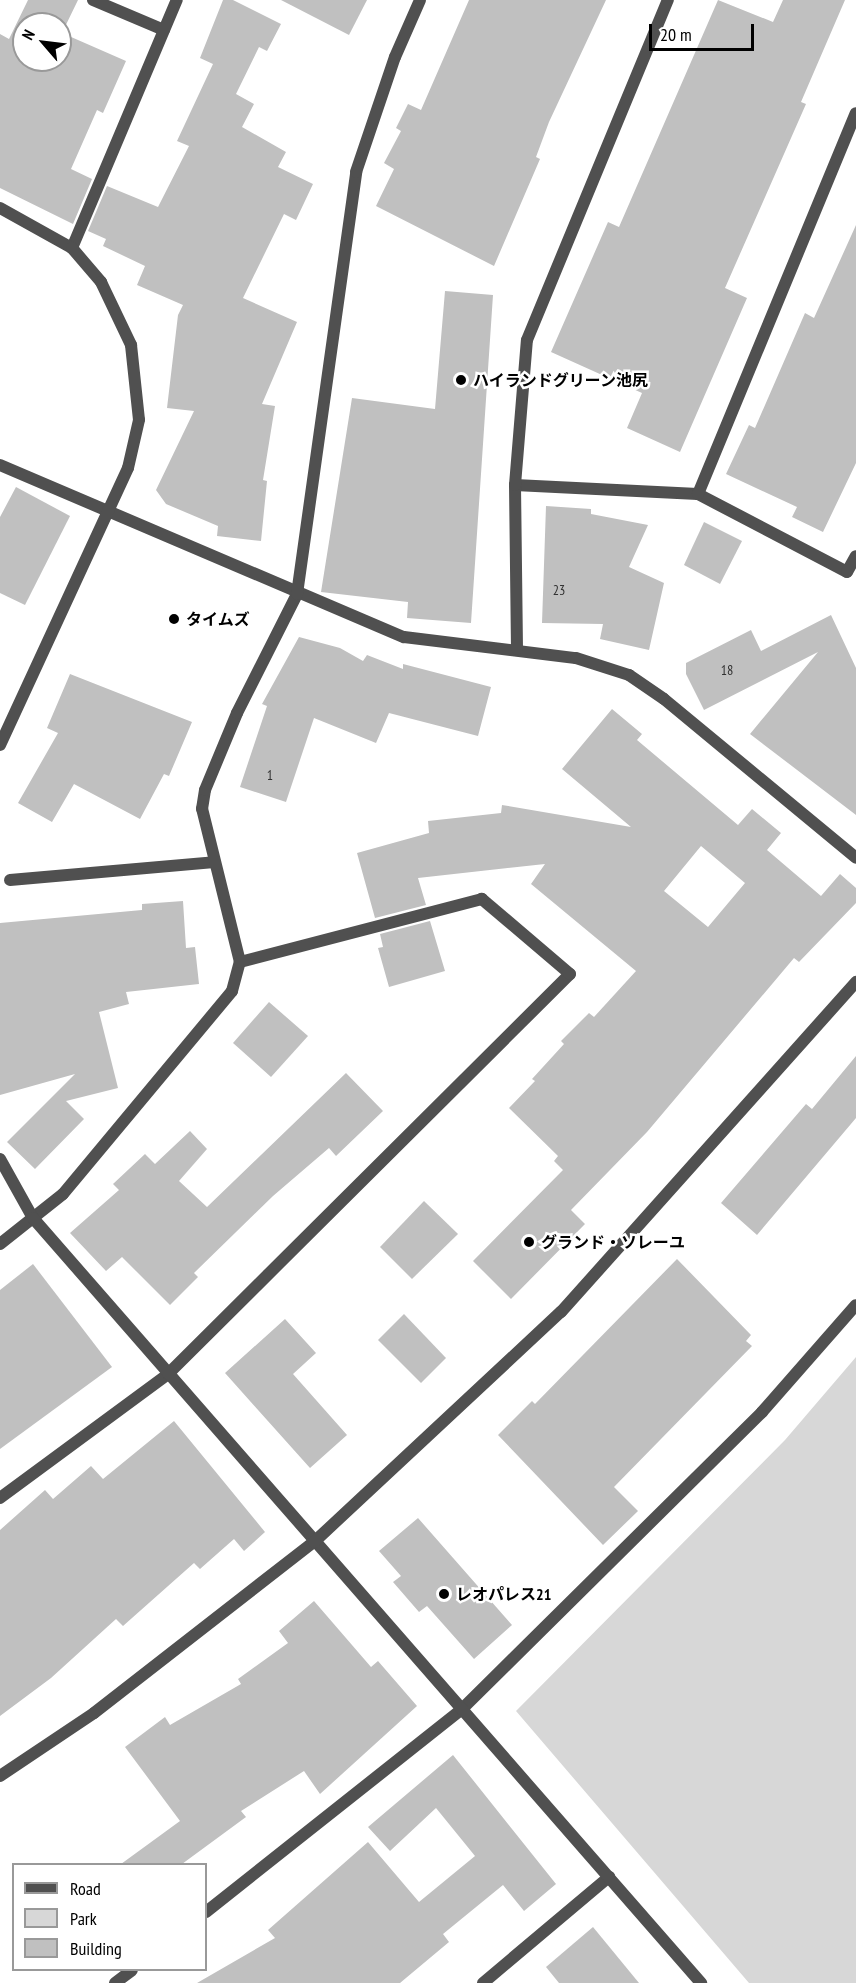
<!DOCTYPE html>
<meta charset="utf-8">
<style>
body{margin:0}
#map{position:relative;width:856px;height:1983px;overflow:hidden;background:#fff;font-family:"PT Sans Narrow","Noto Sans JP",sans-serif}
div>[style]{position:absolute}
.green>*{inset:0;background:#d7d7d7}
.building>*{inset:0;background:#c0c0c0}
.minor>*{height:12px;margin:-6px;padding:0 6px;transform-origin:6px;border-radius:6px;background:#505050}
.tertiary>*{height:12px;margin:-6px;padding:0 6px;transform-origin:6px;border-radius:6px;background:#505050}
.dots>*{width:16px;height:16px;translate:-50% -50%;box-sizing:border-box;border:3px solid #fff;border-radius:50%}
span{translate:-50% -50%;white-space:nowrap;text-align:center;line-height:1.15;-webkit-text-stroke:5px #fff;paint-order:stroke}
.number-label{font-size:14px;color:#303030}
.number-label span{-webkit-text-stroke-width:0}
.poi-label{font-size:16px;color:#000;font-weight:700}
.left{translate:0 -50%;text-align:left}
.legend{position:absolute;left:12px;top:1863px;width:195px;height:108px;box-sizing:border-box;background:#fff;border:2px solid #999;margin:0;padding:8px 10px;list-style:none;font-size:18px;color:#000}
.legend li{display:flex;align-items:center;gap:12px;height:30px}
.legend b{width:30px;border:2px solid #999}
.north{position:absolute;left:12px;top:12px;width:60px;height:60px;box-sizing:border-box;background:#fff;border:2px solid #999;border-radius:50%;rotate:298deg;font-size:16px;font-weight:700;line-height:24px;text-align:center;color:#000}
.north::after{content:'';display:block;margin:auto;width:21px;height:27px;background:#000;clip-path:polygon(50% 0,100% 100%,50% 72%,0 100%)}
.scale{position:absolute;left:649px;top:24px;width:105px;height:27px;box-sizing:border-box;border:3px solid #000;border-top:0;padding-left:8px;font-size:18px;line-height:21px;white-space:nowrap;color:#000;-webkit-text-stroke:4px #fff;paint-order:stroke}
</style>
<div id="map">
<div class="green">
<i style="clip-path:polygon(856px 1357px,856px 1983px,749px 1983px,516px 1711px,785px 1440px)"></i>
</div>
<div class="building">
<i style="clip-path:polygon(evenodd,28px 0,78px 0,62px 33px,126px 61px,103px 113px,97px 110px,71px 169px,92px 179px,73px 224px,0 188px,0 34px,9px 39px,28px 0,24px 24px,60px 24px,60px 60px,24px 60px,24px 24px)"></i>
<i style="clip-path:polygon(223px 0,233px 0,281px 24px,267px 51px,259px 47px,236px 94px,254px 104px,242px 127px,286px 152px,278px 167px,313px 184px,296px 220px,284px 214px,243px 298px,297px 322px,262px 404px,275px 406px,263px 480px,267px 481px,261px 541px,217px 536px,218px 526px,166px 504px,156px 490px,194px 411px,167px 408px,178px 315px,183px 305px,137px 285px,145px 266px,103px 246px,106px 239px,88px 231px,107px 186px,158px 207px,189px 146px,177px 141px,213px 64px,200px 58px)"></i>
<i style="clip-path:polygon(281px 0,367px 0,349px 35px)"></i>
<i style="clip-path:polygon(469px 0,606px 0,549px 122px,536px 157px,540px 159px,494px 266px,376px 206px,394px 169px,384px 163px,401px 131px,396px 128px,408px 104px,421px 110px)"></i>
<i style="clip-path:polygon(718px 0,773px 22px,783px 0,845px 0,801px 102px,806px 104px,725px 288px,747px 298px,680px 452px,627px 428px,642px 393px,551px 352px,608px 222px,619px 227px)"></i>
<i style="clip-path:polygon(856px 225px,856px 463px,823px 532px,792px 517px,797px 507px,726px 474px,749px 425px,755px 428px,805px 313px,814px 318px)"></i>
<i style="clip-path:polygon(445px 291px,493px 295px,471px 623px,407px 618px,408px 602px,321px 592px,352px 398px,435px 409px)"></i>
<i style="clip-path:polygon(16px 487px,70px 516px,25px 605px,0 593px,0 517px)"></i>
<i style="clip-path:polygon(546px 506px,591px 509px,591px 514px,648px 525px,629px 567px,664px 583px,649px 650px,600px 639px,603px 624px,542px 623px)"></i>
<i style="clip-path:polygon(704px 522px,742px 541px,720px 584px,684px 565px)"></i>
<i style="clip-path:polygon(831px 615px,856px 668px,856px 815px,750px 734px,818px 652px,704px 710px,686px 674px,686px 663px,751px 630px,761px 651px)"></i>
<i style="clip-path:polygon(299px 637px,340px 648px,363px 661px,367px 655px,403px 669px,403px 664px,491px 687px,478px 736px,389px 713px,376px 743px,314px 718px,286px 802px,240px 787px,267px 706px,262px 704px)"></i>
<i style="clip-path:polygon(70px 674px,192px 722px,169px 776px,164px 774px,140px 819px,74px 784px,52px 822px,18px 803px,58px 733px,47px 728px)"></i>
<i style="clip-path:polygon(evenodd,612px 709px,642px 734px,637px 740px,738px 825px,752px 809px,781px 833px,767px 850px,821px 896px,840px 874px,856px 888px,856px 903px,799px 962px,794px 958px,647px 1132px,571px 1210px,585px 1224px,511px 1299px,473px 1261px,563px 1170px,554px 1161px,558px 1156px,509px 1108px,535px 1081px,532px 1079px,564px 1044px,561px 1041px,589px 1013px,594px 1017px,636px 971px,531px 884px,545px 864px,418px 878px,426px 905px,375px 918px,357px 853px,429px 833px,428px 821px,501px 813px,502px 805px,631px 827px,562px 769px,612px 709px,701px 846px,745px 883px,708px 927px,664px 891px,701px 846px)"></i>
<i style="clip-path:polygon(183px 901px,186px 948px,195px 947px,199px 984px,126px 992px,129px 1004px,99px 1012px,118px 1088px,66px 1101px,84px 1119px,35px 1169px,7px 1142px,75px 1074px,0 1095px,0 923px,142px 910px,142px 904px)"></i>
<i style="clip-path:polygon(430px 921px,445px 971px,389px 987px,378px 948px,383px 947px,380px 934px)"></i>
<i style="clip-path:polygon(269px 1002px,308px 1036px,271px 1077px,233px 1043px)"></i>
<i style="clip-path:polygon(856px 1056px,856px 1118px,757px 1235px,721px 1203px,806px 1104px,812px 1109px)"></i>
<i style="clip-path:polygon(346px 1073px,383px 1111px,336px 1156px,329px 1148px,273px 1196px,194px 1273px,198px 1277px,170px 1305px,122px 1257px,106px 1271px,70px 1233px,119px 1190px,113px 1184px,145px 1154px,155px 1164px,190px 1131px,207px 1149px,179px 1181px,207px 1207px)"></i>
<i style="clip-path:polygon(424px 1201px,458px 1234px,412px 1279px,380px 1247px)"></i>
<i style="clip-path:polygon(677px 1259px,751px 1335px,746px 1341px,752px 1346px,614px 1487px,638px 1511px,603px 1545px,498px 1435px,532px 1401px,535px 1404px)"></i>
<i style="clip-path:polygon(33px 1264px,112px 1367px,0 1449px,0 1290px)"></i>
<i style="clip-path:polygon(404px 1314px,446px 1358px,421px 1383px,378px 1340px)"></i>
<i style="clip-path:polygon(285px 1319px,316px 1353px,293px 1374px,347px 1435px,310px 1468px,225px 1373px)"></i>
<i style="clip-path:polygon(174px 1421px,265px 1532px,244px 1551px,234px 1539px,200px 1569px,194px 1563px,123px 1626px,116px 1619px,51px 1678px,0 1716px,0 1530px,45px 1490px,53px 1499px,91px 1466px,103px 1479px)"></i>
<i style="clip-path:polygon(418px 1518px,512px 1625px,474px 1659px,427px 1606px,419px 1612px,393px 1582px,401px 1576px,379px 1551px)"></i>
<i style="clip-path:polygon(314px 1601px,371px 1667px,378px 1661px,417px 1706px,320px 1794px,304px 1771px,241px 1811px,246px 1817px,182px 1864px,121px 1864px,180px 1821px,125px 1747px,165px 1717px,170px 1725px,241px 1684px,238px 1679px,288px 1643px,279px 1631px)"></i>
<i style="clip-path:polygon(453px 1755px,556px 1884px,524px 1911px,503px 1885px,443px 1934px,449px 1942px,400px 1983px,197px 1983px,275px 1938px,268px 1930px,368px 1842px,419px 1902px,475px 1856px,436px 1808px,390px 1851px,368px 1827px)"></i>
<i style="clip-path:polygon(593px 1927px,639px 1983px,559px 1983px,546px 1967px)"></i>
</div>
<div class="minor">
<i style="left:93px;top:0;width:77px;rotate:22.9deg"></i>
<i style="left:72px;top:248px;width:269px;rotate:-67.1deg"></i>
<i style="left:0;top:465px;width:439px;rotate:23.1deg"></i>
<i style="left:404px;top:637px;width:173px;rotate:7deg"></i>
<i style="left:576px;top:658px;width:56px;rotate:17.8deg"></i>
<i style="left:629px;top:675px;width:42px;rotate:34.4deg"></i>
<i style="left:664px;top:699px;width:249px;rotate:39.6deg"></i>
<i style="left:515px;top:485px;width:183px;rotate:2.8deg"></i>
<i style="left:698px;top:494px;width:168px;rotate:27.6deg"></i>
<i style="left:847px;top:572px;width:18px;rotate:-61deg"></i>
<i style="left:698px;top:494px;width:412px;rotate:-67.5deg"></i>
<i style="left:517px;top:649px;width:164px;rotate:-90.7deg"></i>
<i style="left:515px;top:485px;width:145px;rotate:-85.3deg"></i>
<i style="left:527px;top:340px;width:368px;rotate:-67.5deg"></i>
<i style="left:10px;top:880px;width:205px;rotate:-5deg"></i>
<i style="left:0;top:1244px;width:80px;rotate:-38.4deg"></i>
<i style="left:63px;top:1194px;width:264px;rotate:-50.2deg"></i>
<i style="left:232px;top:991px;width:30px;rotate:-75deg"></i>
<i style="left:240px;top:962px;width:158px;rotate:-103.9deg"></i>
<i style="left:202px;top:809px;width:19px;rotate:-81deg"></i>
<i style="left:205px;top:790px;width:83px;rotate:-67.4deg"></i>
<i style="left:237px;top:713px;width:133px;rotate:-63.2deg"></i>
<i style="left:297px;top:594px;width:426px;rotate:-82deg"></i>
<i style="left:356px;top:172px;width:121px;rotate:-71.3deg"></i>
<i style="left:395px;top:57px;width:62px;rotate:-66.3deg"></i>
<i style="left:0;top:1498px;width:209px;rotate:-36.4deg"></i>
<i style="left:168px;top:1374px;width:567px;rotate:-44.86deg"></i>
<i style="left:570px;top:974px;width:116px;rotate:-139.6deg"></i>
<i style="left:482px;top:899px;width:250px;rotate:165.4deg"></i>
<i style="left:206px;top:1912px;width:327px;rotate:-38.4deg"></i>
<i style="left:462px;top:1709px;width:422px;rotate:-44.7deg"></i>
<i style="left:762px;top:1412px;width:142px;rotate:-48.7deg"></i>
<i style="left:115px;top:1983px;width:21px;rotate:-37deg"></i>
<i style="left:483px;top:1983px;width:165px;rotate:-40.1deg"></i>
</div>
<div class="tertiary">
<i style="left:0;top:208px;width:82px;rotate:29.1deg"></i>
<i style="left:72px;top:248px;width:45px;rotate:49.5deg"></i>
<i style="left:101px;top:282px;width:70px;rotate:64.5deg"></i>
<i style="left:131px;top:345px;width:75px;rotate:83.9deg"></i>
<i style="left:139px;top:420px;width:49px;rotate:102.9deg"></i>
<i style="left:128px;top:468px;width:305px;rotate:114.8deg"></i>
<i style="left:0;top:1159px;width:68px;rotate:60.8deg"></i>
<i style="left:33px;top:1218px;width:1016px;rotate:48.87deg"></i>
<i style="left:0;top:1776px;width:113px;rotate:-33.8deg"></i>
<i style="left:94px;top:1713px;width:279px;rotate:-37.9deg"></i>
<i style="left:314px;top:1542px;width:338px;rotate:-43deg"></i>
<i style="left:561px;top:1312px;width:443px;rotate:-48.2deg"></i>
</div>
<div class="dots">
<i style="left:461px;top:380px;background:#000"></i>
<i style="left:174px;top:619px;background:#000"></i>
<i style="left:529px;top:1242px;background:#000"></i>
<i style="left:444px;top:1594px;background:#000"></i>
</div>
<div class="number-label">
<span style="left:559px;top:590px">23</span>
<span style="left:727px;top:670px">18</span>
<span style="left:270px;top:775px">1</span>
</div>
<div class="poi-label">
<span class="left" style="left:473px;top:380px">ハイランドグリーン池尻</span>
<span class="left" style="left:186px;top:619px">タイムズ</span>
<span class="left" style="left:541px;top:1242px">グランド・ソレーユ</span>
<span class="left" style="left:456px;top:1594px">レオパレス21</span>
</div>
<ul class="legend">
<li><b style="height:8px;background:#505050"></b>Road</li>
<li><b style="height:16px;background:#d7d7d7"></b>Park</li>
<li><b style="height:16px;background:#c0c0c0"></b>Building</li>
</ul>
<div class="north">N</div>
<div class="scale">20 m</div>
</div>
